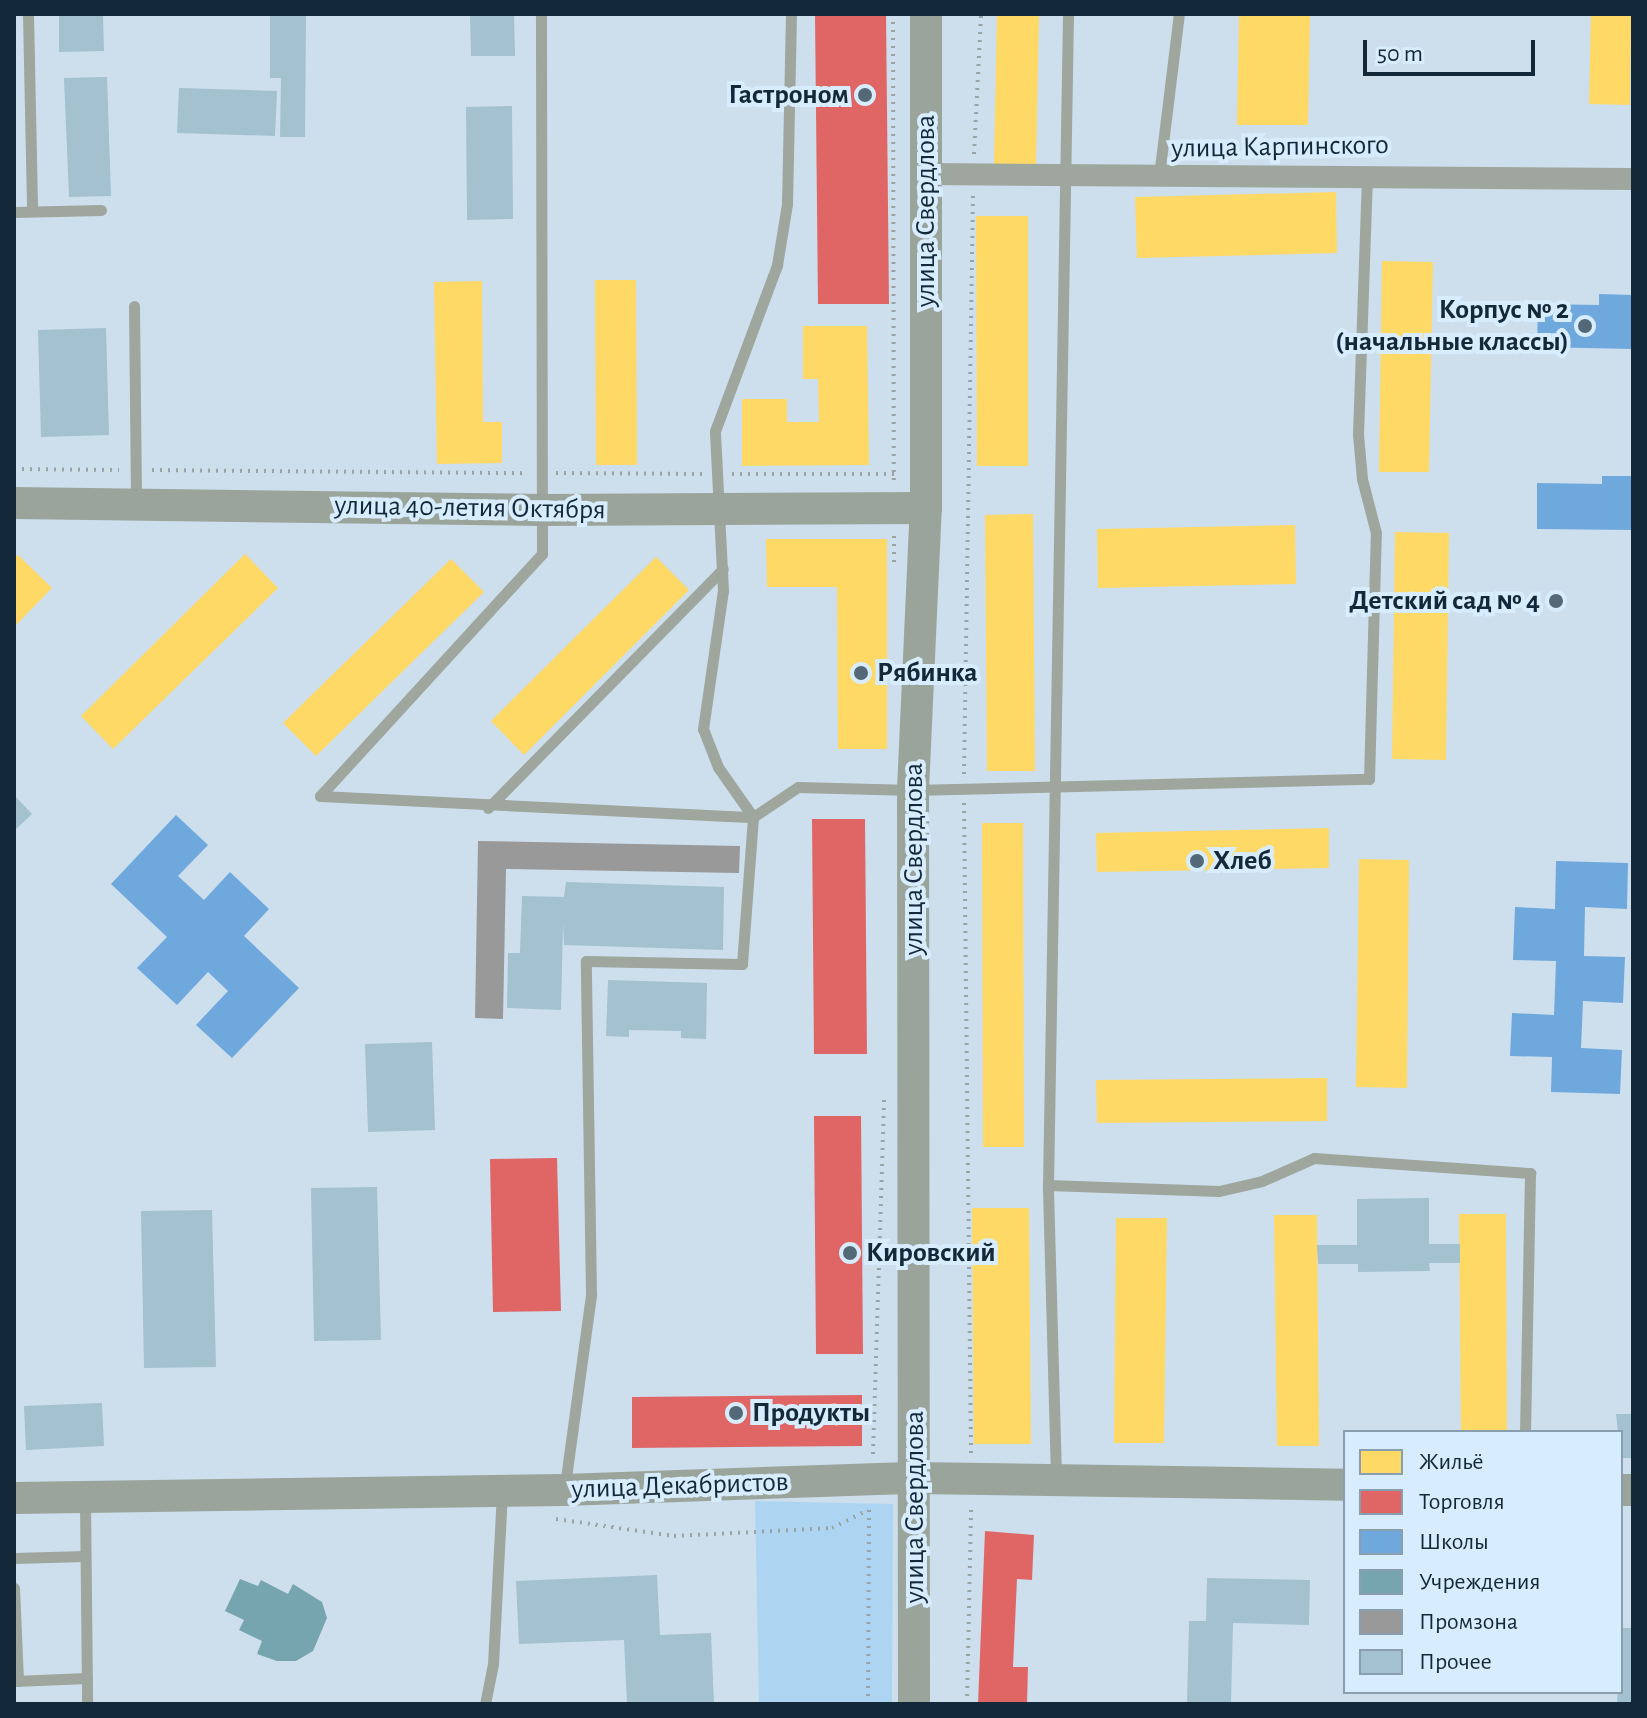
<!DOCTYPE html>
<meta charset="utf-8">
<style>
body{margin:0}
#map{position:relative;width:1647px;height:1718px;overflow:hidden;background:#cddfed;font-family:"Alegreya Sans",sans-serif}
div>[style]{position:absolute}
.green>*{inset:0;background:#add5f2}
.homes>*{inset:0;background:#ffd966}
.shops>*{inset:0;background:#e06666}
.schools>*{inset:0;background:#6fa8dc}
.public>*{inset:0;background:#76a5af}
.industry>*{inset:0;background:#999}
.building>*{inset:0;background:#a3c1ce}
.path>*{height:4px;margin-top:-2px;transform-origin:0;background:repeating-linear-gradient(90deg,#9aa3a1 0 2px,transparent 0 8px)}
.lane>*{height:11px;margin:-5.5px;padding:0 5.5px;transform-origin:5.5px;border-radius:5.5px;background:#9ea69d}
.street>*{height:22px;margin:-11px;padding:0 11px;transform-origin:11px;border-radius:11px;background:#9ea69d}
.secondary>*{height:32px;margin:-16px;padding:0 16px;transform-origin:16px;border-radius:16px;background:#9aa49b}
.dots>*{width:22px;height:22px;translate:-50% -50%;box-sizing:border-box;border:4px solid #d7edfd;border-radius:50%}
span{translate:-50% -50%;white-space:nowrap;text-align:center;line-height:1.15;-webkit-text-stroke:8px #d7edfd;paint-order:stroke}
.poi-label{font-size:28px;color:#132939;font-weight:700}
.right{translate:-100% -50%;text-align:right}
.left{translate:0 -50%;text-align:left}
.street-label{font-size:28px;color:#132939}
.frame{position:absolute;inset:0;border:16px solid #132939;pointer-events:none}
.legend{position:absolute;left:1343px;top:1430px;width:280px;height:264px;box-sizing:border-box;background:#d7edfd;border:2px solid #899faf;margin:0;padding:10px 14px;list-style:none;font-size:24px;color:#132939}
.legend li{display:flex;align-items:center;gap:16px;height:40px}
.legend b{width:40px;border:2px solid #899faf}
.scale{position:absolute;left:1363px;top:40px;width:172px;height:36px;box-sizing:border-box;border:4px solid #132939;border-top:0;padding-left:10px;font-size:24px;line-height:28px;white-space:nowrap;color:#132939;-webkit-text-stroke:6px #d7edfd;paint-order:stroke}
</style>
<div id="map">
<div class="green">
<i style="clip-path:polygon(755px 1501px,893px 1504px,892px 1704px,759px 1704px)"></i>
</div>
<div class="homes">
<i style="clip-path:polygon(997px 14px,1039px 14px,1036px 165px,994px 164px)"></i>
<i style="clip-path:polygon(1239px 14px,1310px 14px,1308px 125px,1237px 125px)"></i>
<i style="clip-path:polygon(1591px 14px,1631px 14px,1630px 105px,1589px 104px)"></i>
<i style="clip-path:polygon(1336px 192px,1337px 253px,1137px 258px,1135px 197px)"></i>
<i style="clip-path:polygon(976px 216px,1028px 216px,1028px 466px,977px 466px)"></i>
<i style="clip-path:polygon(1382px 261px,1433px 262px,1429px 472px,1379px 472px)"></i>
<i style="clip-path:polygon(595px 280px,636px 280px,637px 465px,596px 465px)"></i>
<i style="clip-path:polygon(482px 281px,483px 422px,502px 422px,502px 463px,437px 464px,434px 282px)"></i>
<i style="clip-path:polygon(803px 326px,867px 326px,869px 465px,742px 466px,742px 399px,787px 399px,787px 422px,819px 422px,818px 379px,803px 379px)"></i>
<i style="clip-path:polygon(1033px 514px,1035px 771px,987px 771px,985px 515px)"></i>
<i style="clip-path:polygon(1295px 525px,1296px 584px,1098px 588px,1097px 529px)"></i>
<i style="clip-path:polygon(1395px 532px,1449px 533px,1446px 760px,1392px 759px)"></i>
<i style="clip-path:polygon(766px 539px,887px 539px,887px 749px,838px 749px,837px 587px,767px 587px)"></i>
<i style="clip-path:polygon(245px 554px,278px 588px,113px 749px,81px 716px)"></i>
<i style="clip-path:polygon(18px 555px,52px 588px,14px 627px,14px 558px)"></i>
<i style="clip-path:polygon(656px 557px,689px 590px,524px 755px,491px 721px)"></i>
<i style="clip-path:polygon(451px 559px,484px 592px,316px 756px,283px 723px)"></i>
<i style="clip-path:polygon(982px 823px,1023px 823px,1024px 1147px,983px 1147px)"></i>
<i style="clip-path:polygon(1329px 828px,1329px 868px,1097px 872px,1096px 833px)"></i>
<i style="clip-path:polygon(1359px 859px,1409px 860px,1407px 1088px,1356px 1087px)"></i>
<i style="clip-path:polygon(1327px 1078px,1327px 1121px,1097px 1123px,1096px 1080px)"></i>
<i style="clip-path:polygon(972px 1208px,1029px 1208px,1031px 1444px,974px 1444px)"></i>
<i style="clip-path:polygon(1459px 1214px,1506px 1214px,1507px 1432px,1461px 1432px)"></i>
<i style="clip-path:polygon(1274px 1215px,1317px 1215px,1319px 1446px,1277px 1446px)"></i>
<i style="clip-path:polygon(1116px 1218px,1167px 1218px,1164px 1443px,1114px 1443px)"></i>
</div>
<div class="shops">
<i style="clip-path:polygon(815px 14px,886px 14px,889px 304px,818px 304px)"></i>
<i style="clip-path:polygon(812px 819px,865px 819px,867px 1054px,814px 1054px)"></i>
<i style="clip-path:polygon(814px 1116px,861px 1116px,863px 1354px,816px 1354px)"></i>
<i style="clip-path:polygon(557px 1158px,561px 1311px,493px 1312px,490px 1159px)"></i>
<i style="clip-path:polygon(862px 1395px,862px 1446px,632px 1448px,632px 1397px)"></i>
<i style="clip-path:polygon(985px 1531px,1034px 1535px,1032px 1580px,1017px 1579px,1013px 1667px,1028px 1667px,1027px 1704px,978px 1704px)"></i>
</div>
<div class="schools">
<i style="clip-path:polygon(1599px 294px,1633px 295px,1633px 349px,1537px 347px,1538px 304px,1599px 305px)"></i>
<i style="clip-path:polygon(1602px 476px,1633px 476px,1633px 530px,1537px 529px,1537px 483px,1602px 484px)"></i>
<i style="clip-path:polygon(176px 815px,208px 845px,178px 876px,204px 900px,230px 872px,269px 909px,244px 936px,299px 988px,232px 1058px,196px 1025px,228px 991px,208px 972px,177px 1005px,137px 968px,167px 937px,111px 884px)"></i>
<i style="clip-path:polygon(1556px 861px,1628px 863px,1627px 909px,1585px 907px,1584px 956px,1625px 957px,1623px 1003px,1583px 1001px,1581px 1048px,1622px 1050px,1620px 1094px,1551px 1092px,1552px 1057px,1510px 1056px,1512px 1013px,1554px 1015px,1556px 961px,1513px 960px,1515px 907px,1555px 909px)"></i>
</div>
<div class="public">
<i style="clip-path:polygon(240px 1579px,258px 1586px,261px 1580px,288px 1594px,293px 1584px,322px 1602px,327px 1618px,313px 1651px,296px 1661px,277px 1661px,257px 1654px,262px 1641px,239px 1630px,244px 1620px,225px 1611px)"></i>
</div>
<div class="industry">
<i style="clip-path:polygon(478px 841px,740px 846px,739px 873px,506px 869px,503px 1019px,475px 1018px)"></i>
</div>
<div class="building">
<i style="clip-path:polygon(59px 14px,103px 14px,104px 51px,59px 52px)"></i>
<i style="clip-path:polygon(270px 14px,306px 14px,305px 137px,280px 137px,281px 78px,270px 78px)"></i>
<i style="clip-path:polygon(470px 14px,514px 14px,515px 56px,471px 56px)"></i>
<i style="clip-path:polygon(107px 77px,111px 196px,69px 197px,64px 78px)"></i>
<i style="clip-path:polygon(179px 88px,277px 91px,275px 136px,177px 133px)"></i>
<i style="clip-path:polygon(512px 106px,513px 219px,467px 220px,466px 107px)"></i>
<i style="clip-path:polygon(106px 328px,109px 435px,41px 437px,38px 330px)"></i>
<i style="clip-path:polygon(14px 795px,32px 814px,14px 831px)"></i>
<i style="clip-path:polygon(566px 882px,724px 887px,723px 950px,564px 945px,563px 923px,561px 1010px,507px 1008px,508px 953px,520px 953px,522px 896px,564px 897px)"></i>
<i style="clip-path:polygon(608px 980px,707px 983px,706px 1039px,681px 1038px,681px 1031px,629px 1030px,629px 1037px,606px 1036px)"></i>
<i style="clip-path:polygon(432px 1042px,435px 1130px,368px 1132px,365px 1044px)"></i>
<i style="clip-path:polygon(377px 1187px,381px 1340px,314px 1341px,311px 1188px)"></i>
<i style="clip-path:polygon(1429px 1198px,1429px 1244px,1460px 1244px,1460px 1263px,1429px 1263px,1430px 1271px,1358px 1272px,1358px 1264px,1318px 1264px,1317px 1245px,1357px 1245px,1357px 1199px)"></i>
<i style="clip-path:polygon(212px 1210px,216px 1367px,144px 1368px,141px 1211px)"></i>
<i style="clip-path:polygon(102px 1403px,104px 1446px,26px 1450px,24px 1406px)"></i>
<i style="clip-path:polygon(1616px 1414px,1633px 1414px,1633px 1458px,1621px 1458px)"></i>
<i style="clip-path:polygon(657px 1575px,660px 1635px,711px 1633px,714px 1704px,627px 1704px,624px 1640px,519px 1644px,516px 1581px)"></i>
<i style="clip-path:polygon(1207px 1578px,1310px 1580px,1309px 1625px,1233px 1623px,1231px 1704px,1187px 1704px,1189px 1621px,1206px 1621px)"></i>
<i style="clip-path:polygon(1621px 1628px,1633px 1628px,1633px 1704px,1617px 1704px)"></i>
</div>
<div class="path">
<i style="left:893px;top:14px;width:468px;rotate:89.9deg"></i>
<i style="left:974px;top:154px;width:140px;rotate:-87.1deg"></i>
<i style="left:14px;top:469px;width:105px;rotate:0.5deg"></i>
<i style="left:152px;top:470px;width:375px;rotate:0.5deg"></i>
<i style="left:556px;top:473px;width:147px;rotate:0.4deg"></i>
<i style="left:732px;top:474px;width:162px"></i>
<i style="left:894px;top:562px;width:27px;rotate:-90deg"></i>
<i style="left:964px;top:774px;width:579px;rotate:-89.11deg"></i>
<i style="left:964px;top:803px;width:651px;rotate:89.38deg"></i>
<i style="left:873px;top:1454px;width:355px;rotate:-88.2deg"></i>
<i style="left:556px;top:1519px;width:119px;rotate:8.2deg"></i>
<i style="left:674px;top:1536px;width:158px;rotate:-2.9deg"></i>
<i style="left:832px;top:1528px;width:40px;rotate:-26.6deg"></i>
<i style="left:868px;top:1704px;width:198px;rotate:-89.7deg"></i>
<i style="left:967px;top:1704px;width:197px;rotate:-88.8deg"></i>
</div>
<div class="lane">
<i style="left:28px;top:14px;width:197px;rotate:88.8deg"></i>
<i style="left:1159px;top:176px;width:163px;rotate:-83deg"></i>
<i style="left:14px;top:212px;width:87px;rotate:-1.3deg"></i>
<i style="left:134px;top:306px;width:196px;rotate:89.4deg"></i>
<i style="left:320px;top:796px;width:328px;rotate:-47.5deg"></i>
<i style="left:542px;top:554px;width:540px;rotate:-90.11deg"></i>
<i style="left:320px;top:796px;width:434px;rotate:2.8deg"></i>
<i style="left:488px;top:808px;width:335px;rotate:-45.5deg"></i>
<i style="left:753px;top:817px;width:61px;rotate:-125deg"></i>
<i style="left:718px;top:767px;width:41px;rotate:-111.5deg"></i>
<i style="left:703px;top:729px;width:139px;rotate:-81.8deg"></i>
<i style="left:723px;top:591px;width:160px;rotate:-92.9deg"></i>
<i style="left:715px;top:431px;width:177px;rotate:-69.5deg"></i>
<i style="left:777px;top:265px;width:62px;rotate:-80.7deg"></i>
<i style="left:787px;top:204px;width:190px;rotate:-88.8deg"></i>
<i style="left:1048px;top:1185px;width:171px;rotate:2deg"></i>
<i style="left:1219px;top:1191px;width:44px;rotate:-13.1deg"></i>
<i style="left:1262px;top:1181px;width:57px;rotate:-23.9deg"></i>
<i style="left:1314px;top:1158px;width:217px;rotate:4deg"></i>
<i style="left:1530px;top:1173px;width:259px;rotate:91.1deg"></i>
<i style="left:1056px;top:1476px;width:291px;rotate:-91.6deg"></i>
<i style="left:1048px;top:1185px;width:1171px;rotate:-89.02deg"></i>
<i style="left:565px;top:1485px;width:193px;rotate:-82.2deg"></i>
<i style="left:591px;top:1294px;width:333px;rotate:-90.9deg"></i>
<i style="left:586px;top:961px;width:156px;rotate:1.1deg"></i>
<i style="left:742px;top:964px;width:147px;rotate:-85.7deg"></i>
<i style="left:753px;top:817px;width:54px;rotate:-33.7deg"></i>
<i style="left:798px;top:787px;width:115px;rotate:1.5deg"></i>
<i style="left:913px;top:790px;width:456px;rotate:-1.4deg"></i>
<i style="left:1369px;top:779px;width:246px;rotate:-88.4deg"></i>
<i style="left:1376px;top:533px;width:56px;rotate:-104.5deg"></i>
<i style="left:1362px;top:479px;width:45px;rotate:-95.1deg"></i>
<i style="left:1358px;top:434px;width:259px;rotate:-88deg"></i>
<i style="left:85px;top:1501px;width:203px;rotate:89.4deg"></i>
<i style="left:14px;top:1558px;width:71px;rotate:-1.6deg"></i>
<i style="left:14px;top:1588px;width:93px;rotate:87.5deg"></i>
<i style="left:14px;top:1681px;width:73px;rotate:-2.4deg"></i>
<i style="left:485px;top:1704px;width:41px;rotate:-78.7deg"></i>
<i style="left:493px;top:1664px;width:169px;rotate:-87deg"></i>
</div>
<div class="street">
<i style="left:927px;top:174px;width:706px;rotate:0.41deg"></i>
</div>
<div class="secondary">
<i style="left:14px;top:503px;width:529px;rotate:0.76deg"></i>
<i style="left:543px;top:510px;width:383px;rotate:-0.3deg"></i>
<i style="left:1621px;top:1490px;width:12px"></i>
<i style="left:14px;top:1498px;width:550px;rotate:-0.83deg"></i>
<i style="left:564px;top:1490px;width:351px;rotate:-2deg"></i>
<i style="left:915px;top:1478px;width:430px;rotate:0.9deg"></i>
<i style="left:914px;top:1704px;width:914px;rotate:-90.06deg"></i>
<i style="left:913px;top:790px;width:282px;rotate:-87.4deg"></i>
<i style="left:926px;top:508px;width:494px;rotate:-90deg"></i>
</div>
<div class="dots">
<i style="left:865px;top:95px;background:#546978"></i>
<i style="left:1585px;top:326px;background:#546978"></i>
<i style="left:1556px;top:601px;background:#546978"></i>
<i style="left:861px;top:673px;background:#546978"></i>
<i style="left:1197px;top:861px;background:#546978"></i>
<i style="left:850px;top:1253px;background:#546978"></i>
<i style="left:736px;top:1413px;background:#546978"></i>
</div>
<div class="poi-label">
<span class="right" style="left:849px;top:95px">Гастроном</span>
<span class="right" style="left:1569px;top:326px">Корпус № 2<br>(начальные классы)</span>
<span class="right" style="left:1540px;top:601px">Детский сад № 4</span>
<span class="left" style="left:877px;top:673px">Рябинка</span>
<span class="left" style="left:1213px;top:861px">Хлеб</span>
<span class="left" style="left:866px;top:1253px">Кировский</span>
<span class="left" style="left:752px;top:1413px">Продукты</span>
</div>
<div class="street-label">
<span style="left:1280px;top:147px;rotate:-1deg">улица Карпинского</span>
<span style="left:926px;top:211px;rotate:-90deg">улица Свердлова</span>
<span style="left:470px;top:508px;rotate:1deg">улица 40-летия Октября</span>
<span style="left:914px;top:859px;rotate:-90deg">улица Свердлова</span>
<span style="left:680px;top:1486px;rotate:-2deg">улица Декабристов</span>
<span style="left:915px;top:1507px;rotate:-90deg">улица Свердлова</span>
</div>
<div class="frame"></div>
<ul class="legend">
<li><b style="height:22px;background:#ffd966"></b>Жильё</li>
<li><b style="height:22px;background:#e06666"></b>Торговля</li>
<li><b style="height:22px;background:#6fa8dc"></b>Школы</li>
<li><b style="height:22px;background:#76a5af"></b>Учреждения</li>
<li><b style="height:22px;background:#999"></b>Промзона</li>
<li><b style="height:22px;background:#a3c1ce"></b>Прочее</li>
</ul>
<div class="scale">50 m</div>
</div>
